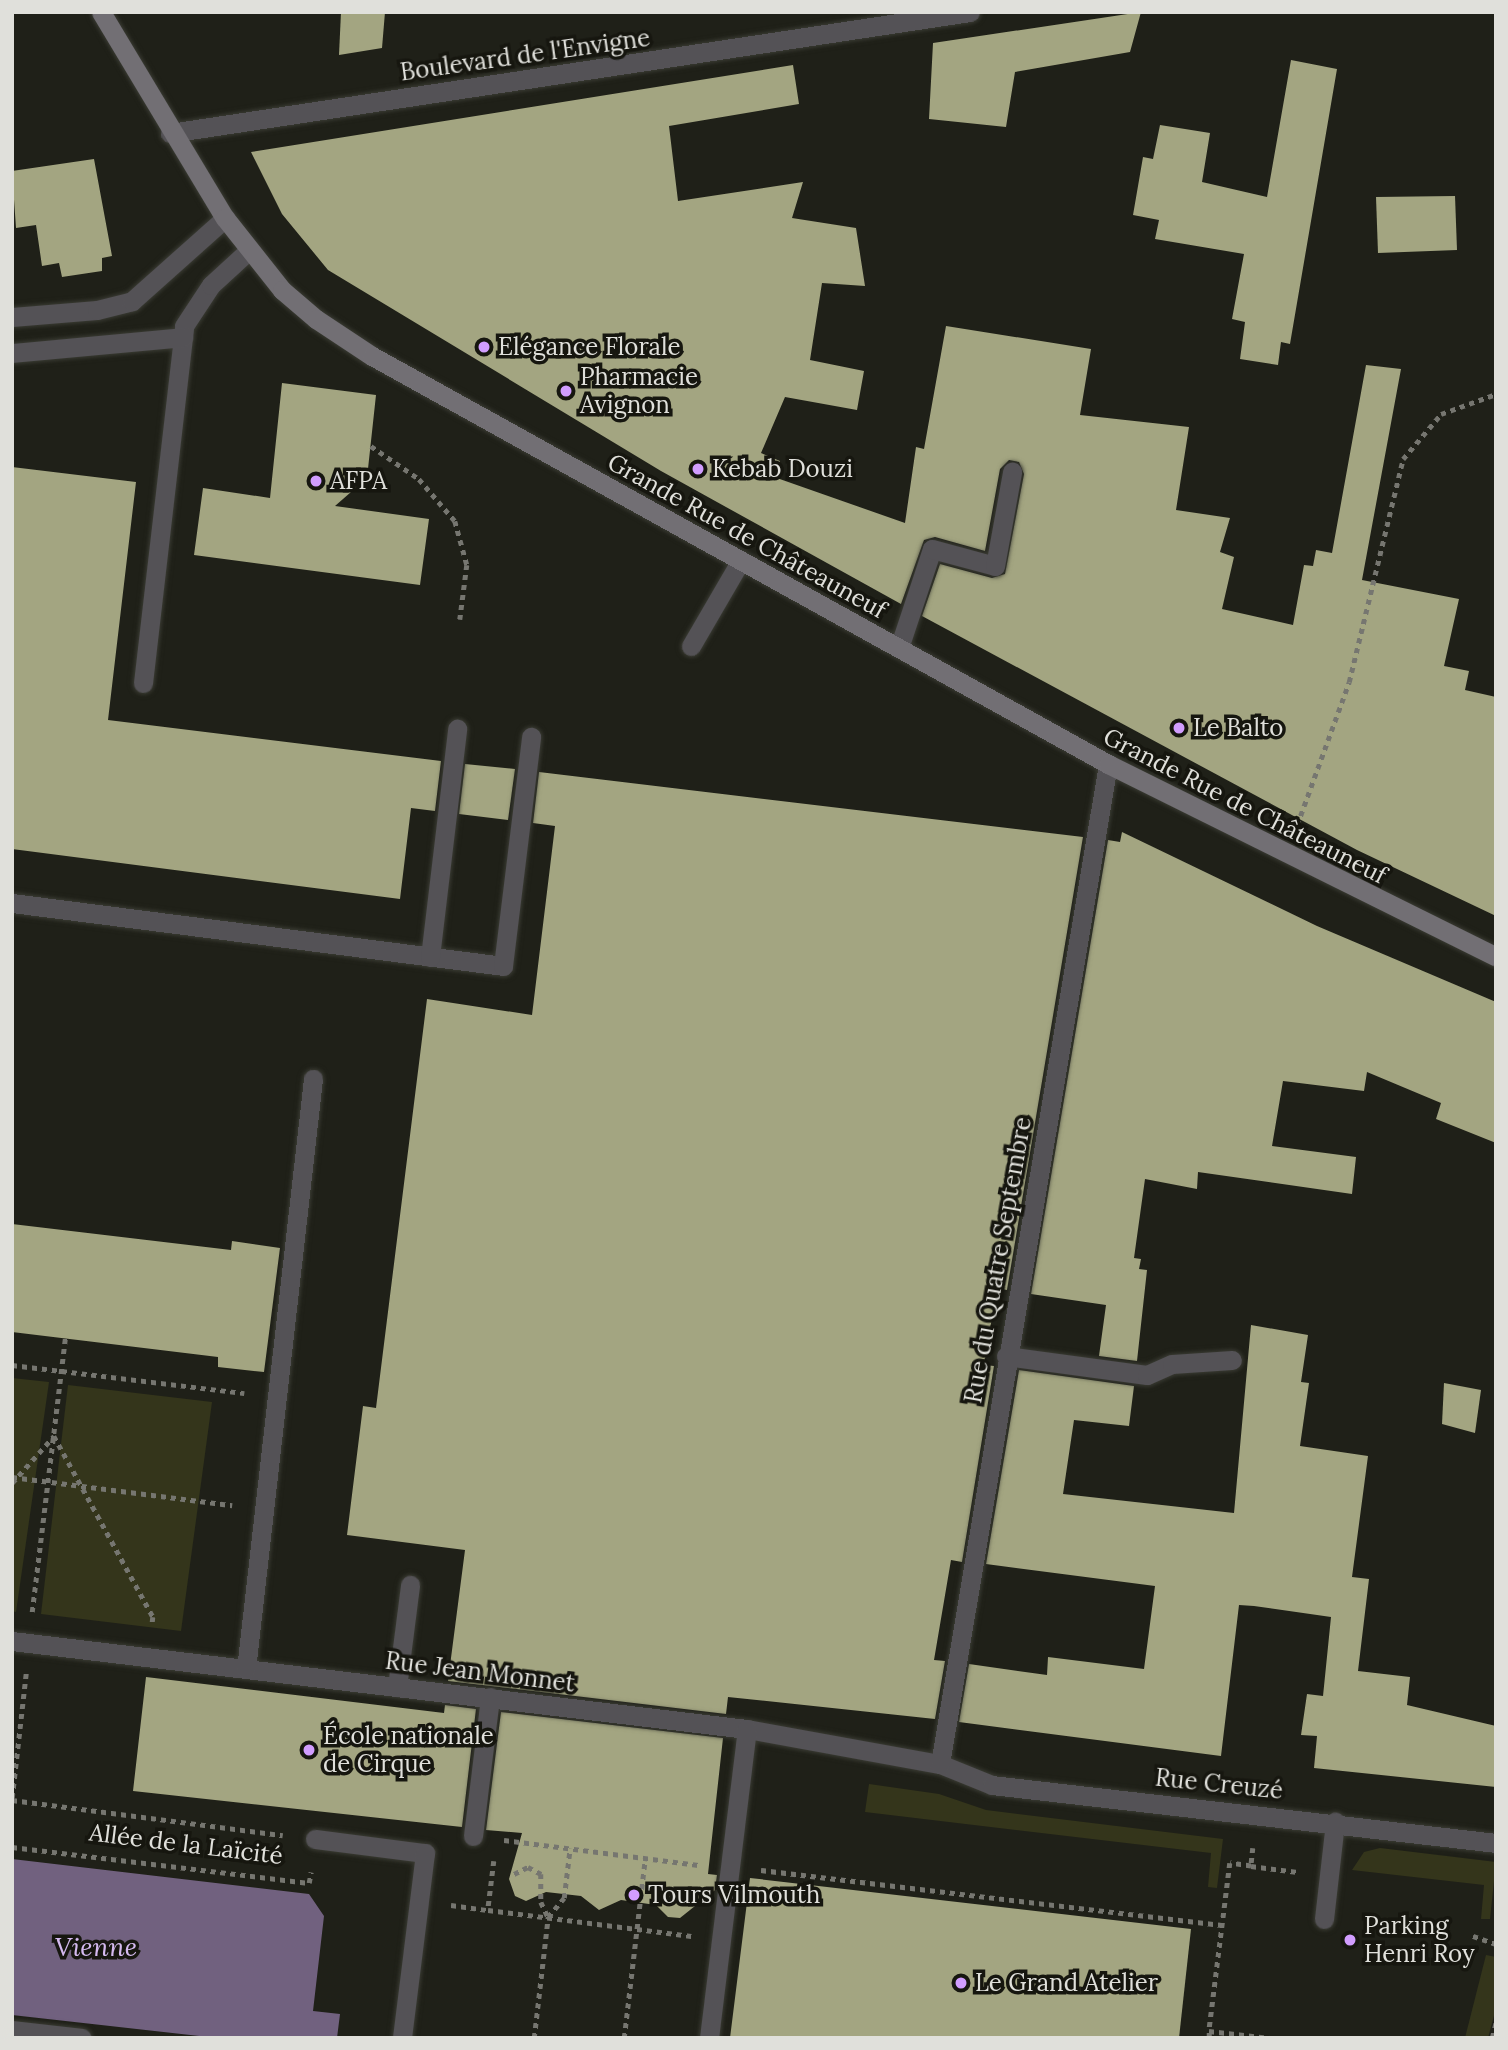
<!DOCTYPE html>
<meta charset="utf-8">
<style>
body{margin:0}
#map{position:relative;width:1508px;height:2050px;overflow:hidden;background:#1f2018;font-family:Lora,serif}
div>[style]{position:absolute}
.green>*{inset:0;background:#34351b}
.water>*{inset:0;background:#71617f}
.building>*{inset:0;background:#a3a581}
.path>*{height:4.5px;margin-top:-2.25px;transform-origin:0;background:repeating-linear-gradient(90deg,#767670 0 5px,transparent 0 10px)}
.roads{filter:drop-shadow(0 0 2px #3a3b33) drop-shadow(0 0 2px #3a3b33)}
.service>*{height:19px;margin:-9.5px;padding:0 9.5px;transform-origin:9.5px;border-radius:9.5px;background:#545256}
.minor>*{height:19px;margin:-9.5px;padding:0 9.5px;transform-origin:9.5px;border-radius:9.5px;background:#545256}
.secondary>*{height:19px;margin:-9.5px;padding:0 9.5px;transform-origin:9.5px;border-radius:9.5px;background:#726f74}
.dots>*{width:19px;height:19px;translate:-50% -50%;box-sizing:border-box;border:4px solid #16160f;border-radius:50%}
span{translate:-50% -50%;white-space:nowrap;text-align:center;line-height:1.15;-webkit-text-stroke:7px #16160f;paint-order:stroke}
.street-label{font-size:24px;color:#e0e0db}
.poi-label{font-size:24px;color:#e0e0db}
.left{translate:0 -50%;text-align:left}
.water-label{font-size:26px;color:#d5baf0;font-style:italic}
.frame{position:absolute;inset:0;border:14px solid #e0e0db;pointer-events:none}
</style>
<div id="map">
<div class="green">
<i style="clip-path:polygon(12px 1378px,49px 1382px,16px 1612px,12px 1611px)"></i>
<i style="clip-path:polygon(68px 1385px,212px 1402px,181px 1631px,41px 1614px)"></i>
<i style="clip-path:polygon(869px 1784px,939px 1794px,986px 1810px,1223px 1839px,1217px 1888px,1208px 1887px,1211px 1853px,865px 1812px)"></i>
<i style="clip-path:polygon(1380px 1848px,1496px 1862px,1490px 1919px,1481px 1919px,1484px 1885px,1352px 1870px,1364px 1852px)"></i>
<i style="clip-path:polygon(1486px 1955px,1496px 1957px,1496px 2008px,1488px 2038px,1465px 2038px)"></i>
</div>
<div class="water">
<i style="clip-path:polygon(12px 1859px,309px 1894px,324px 1916px,313px 2011px,340px 2014px,337px 2038px,217px 2038px,12px 2015px)"></i>
</div>
<div class="building">
<i style="clip-path:polygon(341px 12px,385px 12px,382px 48px,339px 55px)"></i>
<i style="clip-path:polygon(1141px 12px,1130px 52px,1015px 72px,1006px 127px,929px 119px,933px 43px)"></i>
<i style="clip-path:polygon(1291px 60px,1337px 69px,1290px 344px,1281px 342px,1278px 365px,1240px 359px,1245px 322px,1232px 319px,1244px 254px,1155px 239px,1159px 220px,1133px 215px,1143px 157px,1153px 159px,1160px 125px,1210px 133px,1202px 182px,1267px 197px)"></i>
<i style="clip-path:polygon(793px 65px,799px 104px,669px 126px,678px 201px,803px 182px,792px 218px,856px 228px,865px 286px,822px 283px,810px 360px,864px 371px,857px 410px,785px 397px,761px 453px,780px 461px,774px 477px,905px 523px,916px 447px,924px 449px,946px 326px,1091px 349px,1080px 415px,1189px 427px,1176px 510px,1230px 518px,1220px 552px,1234px 557px,1222px 609px,1293px 625px,1304px 565px,1313px 566px,1316px 550px,1332px 553px,1366px 365px,1401px 369px,1362px 580px,1459px 599px,1444px 666px,1469px 671px,1465px 690px,1496px 697px,1496px 916px,1357px 850px,922px 616px,940px 564px,992px 578px,1005px 574px,1024px 474px,1019px 462px,1009px 460px,1000px 469px,985px 551px,935px 537px,924px 540px,901px 604px,661px 471px,328px 270px,282px 214px,251px 152px)"></i>
<i style="clip-path:polygon(94px 159px,112px 256px,102px 258px,102px 271px,62px 277px,59px 263px,42px 266px,36px 225px,16px 228px,12px 171px)"></i>
<i style="clip-path:polygon(1455px 196px,1457px 250px,1378px 253px,1376px 197px)"></i>
<i style="clip-path:polygon(282px 383px,376px 395px,367px 478px,335px 506px,429px 519px,420px 585px,194px 555px,203px 488px,270px 498px)"></i>
<i style="clip-path:polygon(12px 467px,136px 482px,108px 720px,441px 761px,435px 811px,411px 808px,400px 899px,12px 849px)"></i>
<i style="clip-path:polygon(465px 764px,515px 769px,508px 820px,459px 814px)"></i>
<i style="clip-path:polygon(539px 772px,1083px 837px,1007px 1290px,997px 1288px,984px 1365px,994px 1366px,962px 1562px,951px 1560px,934px 1660px,945px 1661px,935px 1719px,728px 1697px,726px 1714px,448px 1681px,465px 1550px,347px 1535px,363px 1406px,376px 1408px,427px 999px,532px 1015px,555px 826px,533px 823px)"></i>
<i style="clip-path:polygon(1122px 832px,1317px 926px,1496px 1002px,1496px 1143px,1436px 1119px,1441px 1103px,1367px 1072px,1364px 1091px,1283px 1081px,1272px 1146px,1356px 1157px,1352px 1194px,1198px 1172px,1197px 1189px,1145px 1179px,1134px 1258px,1141px 1259px,1139px 1269px,1147px 1270px,1137px 1361px,1099px 1356px,1106px 1305px,1031px 1294px,1108px 840px,1120px 842px)"></i>
<i style="clip-path:polygon(12px 1224px,231px 1250px,232px 1241px,280px 1248px,264px 1372px,218px 1367px,218px 1357px,12px 1332px)"></i>
<i style="clip-path:polygon(1251px 1325px,1308px 1335px,1301px 1382px,1309px 1383px,1300px 1446px,1368px 1456px,1352px 1577px,1369px 1579px,1358px 1671px,1410px 1677px,1407px 1705px,1496px 1726px,1496px 1787px,1314px 1768px,1317px 1736px,1301px 1735px,1307px 1694px,1323px 1696px,1331px 1617px,1254px 1606px,1239px 1605px,1221px 1756px,959px 1722px,969px 1664px,1047px 1675px,1048px 1657px,1144px 1669px,1155px 1586px,986px 1564px,1019px 1370px,1134px 1386px,1129px 1426px,1074px 1420px,1063px 1494px,1234px 1513px)"></i>
<i style="clip-path:polygon(1444px 1383px,1481px 1390px,1475px 1433px,1442px 1424px)"></i>
<i style="clip-path:polygon(146px 1677px,444px 1713px,445px 1705px,476px 1709px,462px 1827px,133px 1791px)"></i>
<i style="clip-path:polygon(501px 1712px,723px 1738px,708px 1874px,717px 1875px,715px 1890px,680px 1918px,668px 1917px,656px 1905px,621px 1900px,599px 1910px,581px 1896px,546px 1892px,526px 1901px,515px 1896px,509px 1879px,522px 1833px,486px 1830px)"></i>
<i style="clip-path:polygon(750px 1878px,1191px 1929px,1179px 2038px,730px 2038px)"></i>
</div>
<div class="path">
<i style="left:371px;top:446px;width:58px;rotate:34.5deg"></i>
<i style="left:419px;top:479px;width:55px;rotate:49.4deg"></i>
<i style="left:455px;top:521px;width:46px;rotate:74.7deg"></i>
<i style="left:467px;top:565px;width:55px;rotate:97.3deg"></i>
<i style="left:1297px;top:825px;width:152px;rotate:-70deg"></i>
<i style="left:1349px;top:682px;width:229px;rotate:-76.4deg"></i>
<i style="left:1403px;top:459px;width:59px;rotate:-49.8deg"></i>
<i style="left:1441px;top:414px;width:59px;rotate:-20deg"></i>
<i style="left:12px;top:1365px;width:234px;rotate:6.9deg"></i>
<i style="left:12px;top:1477px;width:222px;rotate:7.3deg"></i>
<i style="left:12px;top:1483px;width:63px;rotate:-48.2deg"></i>
<i style="left:54px;top:1436px;width:206px;rotate:61.3deg"></i>
<i style="left:153px;top:1617px;width:9px;rotate:96deg"></i>
<i style="left:32px;top:1612px;width:276px;rotate:-83.1deg"></i>
<i style="left:12px;top:1798px;width:126px;rotate:-83.6deg"></i>
<i style="left:12px;top:1800px;width:273px;rotate:7.4deg"></i>
<i style="left:504px;top:1840px;width:198px;rotate:7.3deg"></i>
<i style="left:12px;top:1847px;width:299px;rotate:6.9deg"></i>
<i style="left:309px;top:1883px;width:11px;rotate:-80deg"></i>
<i style="left:1253px;top:1848px;width:18px;rotate:96deg"></i>
<i style="left:1251px;top:1866px;width:21px;rotate:-172deg"></i>
<i style="left:1230px;top:1863px;width:169px;rotate:97.1deg"></i>
<i style="left:1209px;top:2031px;width:61px;rotate:6.5deg"></i>
<i style="left:494px;top:1861px;width:49px;rotate:97deg"></i>
<i style="left:488px;top:1910px;width:205px;rotate:7.3deg"></i>
<i style="left:1251px;top:1866px;width:47px;rotate:7.3deg"></i>
<i style="left:761px;top:1870px;width:464px;rotate:6.8deg"></i>
<i style="left:514px;top:1874px;width:16px;rotate:-27deg"></i>
<i style="left:528px;top:1867px;width:15px;rotate:28deg"></i>
<i style="left:541px;top:1874px;width:28px;rotate:90deg"></i>
<i style="left:541px;top:1902px;width:17px;rotate:65deg"></i>
<i style="left:451px;top:1905px;width:37px;rotate:8deg"></i>
<i style="left:1473px;top:1936px;width:24px;rotate:19deg"></i>
<i style="left:534px;top:2038px;width:122px;rotate:-83.4deg"></i>
<i style="left:548px;top:1917px;width:25px;rotate:-50deg"></i>
<i style="left:564px;top:1898px;width:50px;rotate:-83.2deg"></i>
<i style="left:624px;top:2038px;width:181px;rotate:-83.3deg"></i>
<i style="left:1209px;top:2038px;width:7px;rotate:-90deg"></i>
<i style="left:1492px;top:2038px;width:16px;rotate:-76deg"></i>
</div>
<div class="roads">
<div class="service">
<i style="left:12px;top:317px;width:85px;rotate:-4.7deg"></i>
<i style="left:97px;top:310px;width:36px;rotate:-14deg"></i>
<i style="left:132px;top:301px;width:125px;rotate:-41.7deg"></i>
<i style="left:691px;top:646px;width:99px;rotate:-59.8deg"></i>
<i style="left:899px;top:648px;width:104px;rotate:-71.6deg"></i>
<i style="left:932px;top:549px;width:65px;rotate:15.1deg"></i>
<i style="left:995px;top:566px;width:96px;rotate:-79.7deg"></i>
<i style="left:143px;top:683px;width:359px;rotate:-83.4deg"></i>
<i style="left:184px;top:326px;width:49px;rotate:-56.6deg"></i>
<i style="left:211px;top:285px;width:50px;rotate:-42.6deg"></i>
<i style="left:12px;top:903px;width:495px;rotate:7.3deg"></i>
<i style="left:503px;top:966px;width:231px;rotate:-83deg"></i>
<i style="left:430px;top:957px;width:230px;rotate:-83.2deg"></i>
<i style="left:1006px;top:1356px;width:142px;rotate:7.7deg"></i>
<i style="left:1147px;top:1375px;width:27px;rotate:-24deg"></i>
<i style="left:1172px;top:1364px;width:60px;rotate:-3.8deg"></i>
<i style="left:397px;top:1687px;width:103px;rotate:-82.7deg"></i>
<i style="left:473px;top:1836px;width:140px;rotate:-83deg"></i>
<i style="left:1324px;top:1919px;width:98px;rotate:-83.5deg"></i>
</div>
<div class="minor">
<i style="left:170px;top:133px;width:809px;rotate:-8.6deg"></i>
<i style="left:12px;top:353px;width:172px;rotate:-5.3deg"></i>
<i style="left:12px;top:1641px;width:740px;rotate:6.83deg"></i>
<i style="left:747px;top:1729px;width:196px;rotate:10.3deg"></i>
<i style="left:940px;top:1764px;width:56px;rotate:22deg"></i>
<i style="left:992px;top:1785px;width:507px;rotate:6.56deg"></i>
<i style="left:246px;top:1669px;width:594px;rotate:-83.52deg"></i>
<i style="left:940px;top:1764px;width:1014px;rotate:-80.46deg"></i>
<i style="left:315px;top:1839px;width:111px;rotate:7.3deg"></i>
<i style="left:425px;top:1853px;width:186px;rotate:97.1deg"></i>
<i style="left:12px;top:2030px;width:70px;rotate:6.5deg"></i>
<i style="left:709px;top:2038px;width:311px;rotate:-83deg"></i>
</div>
<div class="secondary">
<i style="left:101px;top:12px;width:240px;rotate:59deg"></i>
<i style="left:225px;top:218px;width:92px;rotate:51.6deg"></i>
<i style="left:282px;top:290px;width:45px;rotate:40.5deg"></i>
<i style="left:316px;top:319px;width:67px;rotate:33.5deg"></i>
<i style="left:372px;top:356px;width:842px;rotate:29deg"></i>
<i style="left:1108px;top:764px;width:433px;rotate:26.4deg"></i>
</div>
</div>
<div class="dots">
<i style="left:484px;top:347px;background:#d19dfe"></i>
<i style="left:566px;top:391px;background:#d19dfe"></i>
<i style="left:698px;top:469px;background:#d19dfe"></i>
<i style="left:316px;top:481px;background:#d19dfe"></i>
<i style="left:1179px;top:728px;background:#d19dfe"></i>
<i style="left:309px;top:1750px;background:#d19dfe"></i>
<i style="left:634px;top:1895px;background:#d19dfe"></i>
<i style="left:1350px;top:1940px;background:#d19dfe"></i>
<i style="left:961px;top:1983px;background:#d19dfe"></i>
</div>
<div class="street-label">
<span style="left:525px;top:55px;rotate:-8deg">Boulevard de l'Envigne</span>
<span style="left:747px;top:536px;rotate:29deg">Grande Rue de Châteauneuf</span>
<span style="left:1245px;top:806px;rotate:27deg">Grande Rue de Châteauneuf</span>
<span style="left:998px;top:1260px;rotate:-80deg">Rue du Quatre Septembre</span>
<span style="left:480px;top:1672px;rotate:7deg">Rue Jean Monnet</span>
<span style="left:1219px;top:1784px;rotate:6deg">Rue Creuzé</span>
<span style="left:186px;top:1844px;rotate:7deg">Allée de la Laïcité</span>
</div>
<div class="poi-label">
<span class="left" style="left:498px;top:347px">Elégance Florale</span>
<span class="left" style="left:580px;top:391px">Pharmacie<br>Avignon</span>
<span class="left" style="left:712px;top:469px">Kebab Douzi</span>
<span class="left" style="left:330px;top:481px">AFPA</span>
<span class="left" style="left:1193px;top:728px">Le Balto</span>
<span class="left" style="left:323px;top:1750px">École nationale<br>de Cirque</span>
<span class="left" style="left:648px;top:1895px">Tours Vilmouth</span>
<span class="left" style="left:1364px;top:1940px">Parking<br>Henri Roy</span>
<span class="left" style="left:975px;top:1983px">Le Grand Atelier</span>
</div>
<div class="water-label">
<span style="left:96px;top:1947px">Vienne</span>
</div>
<div class="frame"></div>
</div>
